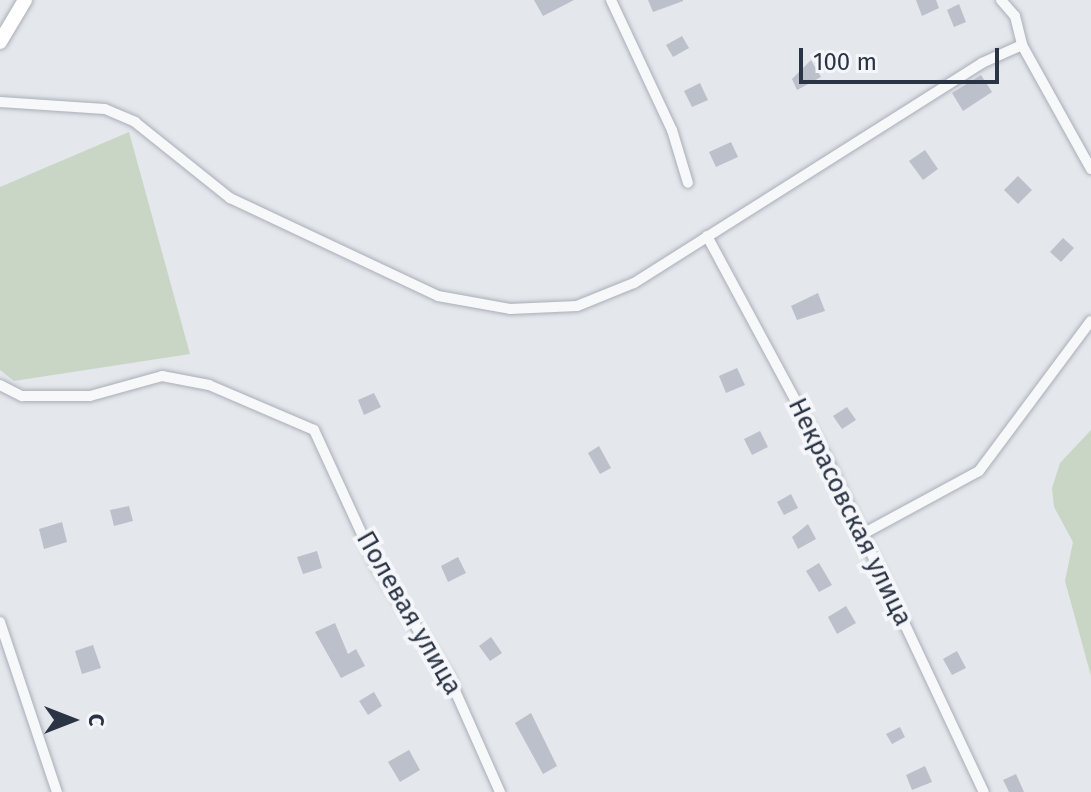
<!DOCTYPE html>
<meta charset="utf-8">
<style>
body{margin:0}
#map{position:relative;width:1091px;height:792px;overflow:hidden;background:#e4e7ec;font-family:"Fira Sans",sans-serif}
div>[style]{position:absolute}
.green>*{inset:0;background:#c9d6c5}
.building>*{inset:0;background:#bbc0ca}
.roads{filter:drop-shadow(0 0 2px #a9aeb7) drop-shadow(0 0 2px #a9aeb7)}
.street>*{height:10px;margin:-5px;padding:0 5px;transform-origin:5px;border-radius:5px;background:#f7f8fa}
.secondary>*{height:14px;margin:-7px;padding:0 7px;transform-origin:7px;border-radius:7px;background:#fff}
span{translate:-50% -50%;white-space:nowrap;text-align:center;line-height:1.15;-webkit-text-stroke:8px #f4f6f9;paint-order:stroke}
.street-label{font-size:26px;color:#2b3445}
.north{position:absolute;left:32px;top:680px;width:80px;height:80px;-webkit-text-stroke:6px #f4f6f9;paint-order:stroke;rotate:90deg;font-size:22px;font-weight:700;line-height:32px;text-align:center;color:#2b3445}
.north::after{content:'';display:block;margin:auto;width:28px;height:36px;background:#2b3445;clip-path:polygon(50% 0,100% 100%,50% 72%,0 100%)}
.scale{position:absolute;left:799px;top:48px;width:200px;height:36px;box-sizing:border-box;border:4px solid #2b3445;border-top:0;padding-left:10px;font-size:24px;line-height:28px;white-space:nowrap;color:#2b3445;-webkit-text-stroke:6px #f4f6f9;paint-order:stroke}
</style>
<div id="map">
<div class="green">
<i style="clip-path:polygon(129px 132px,190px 354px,14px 381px,0 370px,0 187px)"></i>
<i style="clip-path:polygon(1091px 430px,1091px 676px,1065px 581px,1073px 542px,1054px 507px,1052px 488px,1060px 463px)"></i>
</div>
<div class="building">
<i style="clip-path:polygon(534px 0,574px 0,543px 16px)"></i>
<i style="clip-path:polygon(648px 0,683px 0,683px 1px,653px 12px)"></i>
<i style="clip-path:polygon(916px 0,936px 0,939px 8px,922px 16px)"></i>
<i style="clip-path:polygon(959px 4px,966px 22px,954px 27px,947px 10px)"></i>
<i style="clip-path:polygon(682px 36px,689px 48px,673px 57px,666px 45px)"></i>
<i style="clip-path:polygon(811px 60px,821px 77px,797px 90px,792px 79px)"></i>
<i style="clip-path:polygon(981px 75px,992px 92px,963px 111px,952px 93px)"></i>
<i style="clip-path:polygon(700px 83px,708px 100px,692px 107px,684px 91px)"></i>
<i style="clip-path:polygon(731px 142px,738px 157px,716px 167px,709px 152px)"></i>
<i style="clip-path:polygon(925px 150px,938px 169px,923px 180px,909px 161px)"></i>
<i style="clip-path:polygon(1018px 176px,1032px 190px,1018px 204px,1004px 190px)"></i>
<i style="clip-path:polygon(1063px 238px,1074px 248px,1061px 262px,1050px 252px)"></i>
<i style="clip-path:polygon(818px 293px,825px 311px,797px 320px,791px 306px)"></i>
<i style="clip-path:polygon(737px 368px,745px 385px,726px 393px,719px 376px)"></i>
<i style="clip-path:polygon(374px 393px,381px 407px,364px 415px,358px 400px)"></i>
<i style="clip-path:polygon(847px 407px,856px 420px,842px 429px,833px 416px)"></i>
<i style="clip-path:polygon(760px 431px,768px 447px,752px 455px,744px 439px)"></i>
<i style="clip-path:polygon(599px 446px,611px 468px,600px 474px,588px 453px)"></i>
<i style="clip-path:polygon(791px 494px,798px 508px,784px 515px,777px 502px)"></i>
<i style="clip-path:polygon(129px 506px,133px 521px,114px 526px,110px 510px)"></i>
<i style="clip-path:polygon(62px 522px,67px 542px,44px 549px,39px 529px)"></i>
<i style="clip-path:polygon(808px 524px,816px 539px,798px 549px,792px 537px)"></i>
<i style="clip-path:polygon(317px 551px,322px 568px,303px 574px,297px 557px)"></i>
<i style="clip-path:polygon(458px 557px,466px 573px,448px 582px,441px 566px)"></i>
<i style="clip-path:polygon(819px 563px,832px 585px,819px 592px,806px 571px)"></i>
<i style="clip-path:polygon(846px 606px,856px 623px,837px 634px,828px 617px)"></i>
<i style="clip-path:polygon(335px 623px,348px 654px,356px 649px,365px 666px,341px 678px,315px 632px)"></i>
<i style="clip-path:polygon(491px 637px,502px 653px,490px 661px,479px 646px)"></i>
<i style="clip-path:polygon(93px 645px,101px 668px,82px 674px,75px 651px)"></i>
<i style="clip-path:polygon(957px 651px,966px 668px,952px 675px,943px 659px)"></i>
<i style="clip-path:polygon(374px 692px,382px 706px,368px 715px,359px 701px)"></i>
<i style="clip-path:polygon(531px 713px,557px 766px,543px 774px,515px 723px)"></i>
<i style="clip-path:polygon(900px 727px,905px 737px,892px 744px,886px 734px)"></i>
<i style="clip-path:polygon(409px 750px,420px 770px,400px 782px,388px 762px)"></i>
<i style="clip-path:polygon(925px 766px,932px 782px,912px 790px,906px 775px)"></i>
<i style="clip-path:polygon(1016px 774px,1024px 792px,1009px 792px,1003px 780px)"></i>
</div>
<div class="roads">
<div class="street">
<i style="left:611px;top:0;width:144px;rotate:64.9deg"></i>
<i style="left:672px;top:130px;width:55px;rotate:73.2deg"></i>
<i style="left:1001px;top:0;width:21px;rotate:49deg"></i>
<i style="left:1015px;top:16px;width:30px;rotate:76deg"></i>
<i style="left:1022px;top:45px;width:142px;rotate:60.9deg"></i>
<i style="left:0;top:102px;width:105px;rotate:3.8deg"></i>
<i style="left:105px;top:109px;width:33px;rotate:23deg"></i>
<i style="left:135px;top:122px;width:122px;rotate:38.7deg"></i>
<i style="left:230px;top:198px;width:230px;rotate:25.2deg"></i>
<i style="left:438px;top:296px;width:73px;rotate:10.2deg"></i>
<i style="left:510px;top:309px;width:67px;rotate:-2.6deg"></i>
<i style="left:577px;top:306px;width:61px;rotate:-22deg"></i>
<i style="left:634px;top:283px;width:412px;rotate:-32.3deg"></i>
<i style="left:982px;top:63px;width:44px;rotate:-24.2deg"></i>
<i style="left:707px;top:236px;width:253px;rotate:61.7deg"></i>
<i style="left:827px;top:459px;width:368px;rotate:64.8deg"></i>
<i style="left:0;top:385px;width:25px;rotate:27deg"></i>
<i style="left:22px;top:396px;width:68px"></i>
<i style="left:90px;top:396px;width:75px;rotate:-15.5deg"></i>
<i style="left:162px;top:376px;width:48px;rotate:10.8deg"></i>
<i style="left:209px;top:385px;width:114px;rotate:23.2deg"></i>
<i style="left:314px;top:430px;width:151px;rotate:65.3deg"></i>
<i style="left:377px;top:567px;width:131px;rotate:56.8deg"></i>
<i style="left:449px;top:677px;width:126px;rotate:66.1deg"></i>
<i style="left:861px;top:535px;width:134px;rotate:-28.5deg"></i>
<i style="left:979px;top:471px;width:187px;rotate:-53.3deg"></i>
<i style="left:0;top:622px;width:179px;rotate:71.5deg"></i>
</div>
<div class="secondary">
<i style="left:0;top:42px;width:49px;rotate:-59.2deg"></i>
</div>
</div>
<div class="street-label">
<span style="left:850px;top:512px;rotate:64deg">Некрасовская улица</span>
<span style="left:409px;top:613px;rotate:60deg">Полевая улица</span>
</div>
<div class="north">С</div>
<div class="scale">100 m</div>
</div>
